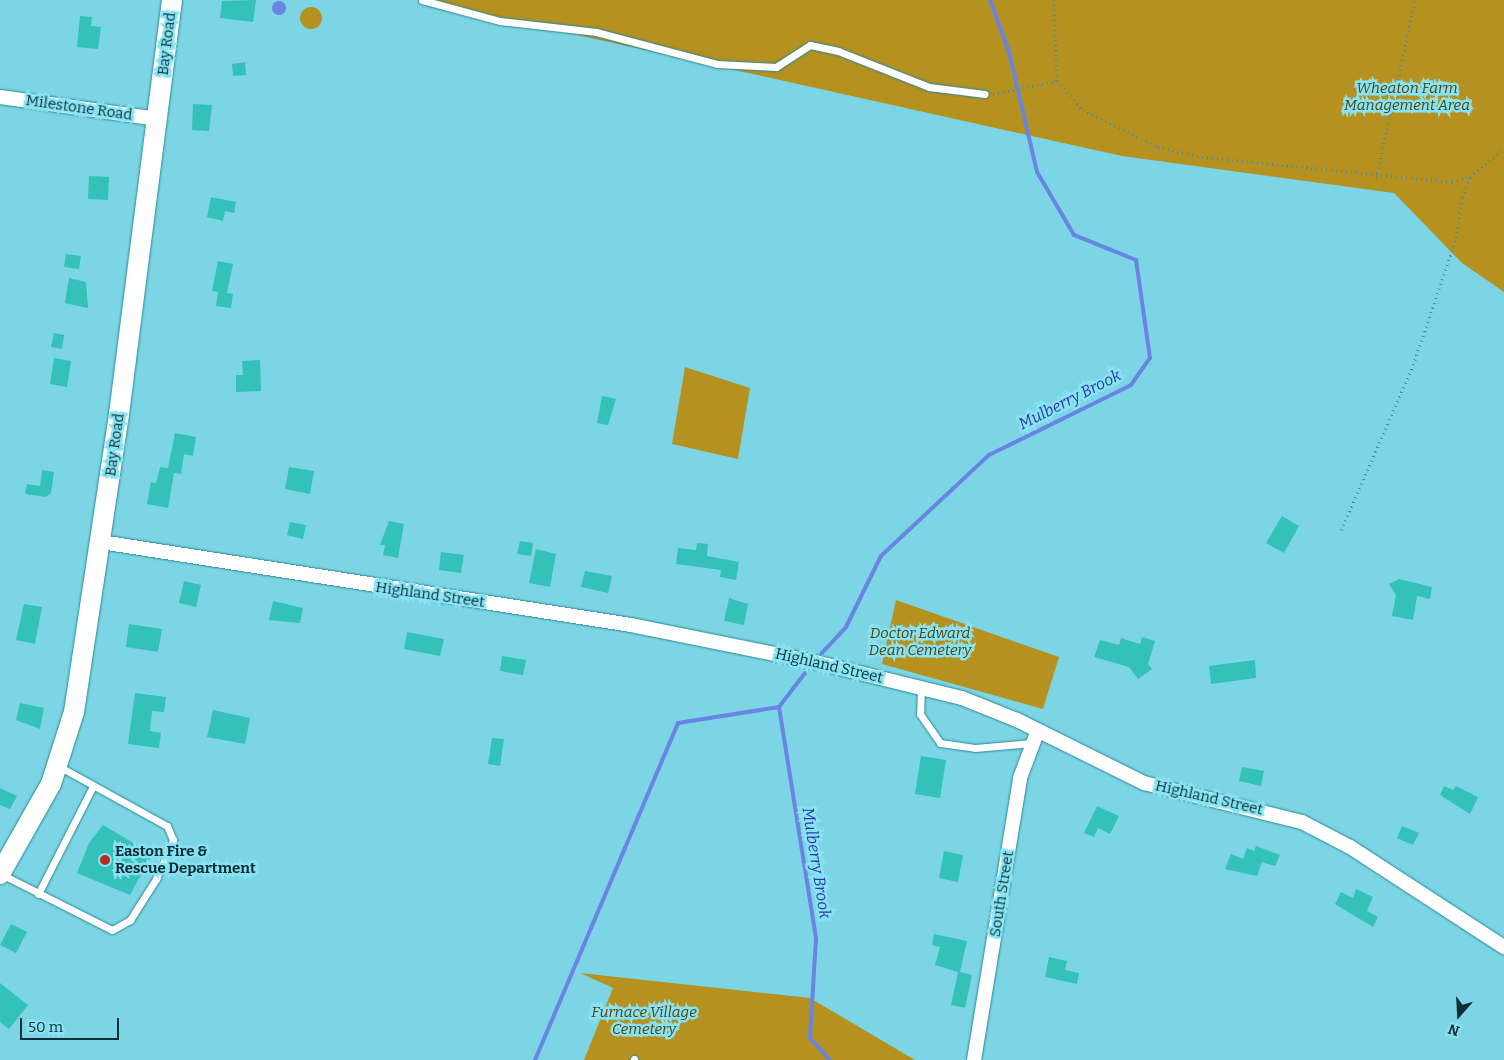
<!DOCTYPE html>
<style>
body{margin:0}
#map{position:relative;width:1504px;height:1060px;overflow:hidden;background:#7cd5e4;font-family:Bitter,serif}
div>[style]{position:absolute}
.green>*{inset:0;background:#b59120}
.round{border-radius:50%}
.water>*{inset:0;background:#6984e2}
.stream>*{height:4px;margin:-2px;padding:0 2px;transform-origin:2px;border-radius:2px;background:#6984e2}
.building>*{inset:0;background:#34c1ba}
.path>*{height:2.5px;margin-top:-1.25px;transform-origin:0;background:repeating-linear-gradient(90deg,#4b8f9a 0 1px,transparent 0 5px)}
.roads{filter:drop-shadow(0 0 1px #2b8998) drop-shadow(0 0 1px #2b8998)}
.service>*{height:7px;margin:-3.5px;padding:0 3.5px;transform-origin:3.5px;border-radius:3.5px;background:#fff}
.minor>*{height:14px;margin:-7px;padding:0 7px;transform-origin:7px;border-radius:7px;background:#fff}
.secondary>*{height:20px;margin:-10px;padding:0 10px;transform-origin:10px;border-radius:10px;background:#fff}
.dots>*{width:14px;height:14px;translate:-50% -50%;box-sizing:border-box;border:2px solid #89e2f1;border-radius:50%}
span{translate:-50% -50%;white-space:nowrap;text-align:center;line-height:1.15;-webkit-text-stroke:5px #89e2f1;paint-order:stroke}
.street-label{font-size:15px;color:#083036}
.park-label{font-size:15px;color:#52420f;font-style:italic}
.poi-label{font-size:15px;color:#083036;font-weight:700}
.left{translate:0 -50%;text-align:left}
.water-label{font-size:16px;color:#2a3ba8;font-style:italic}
.north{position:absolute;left:1434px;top:990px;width:50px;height:50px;-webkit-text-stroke:4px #89e2f1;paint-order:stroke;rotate:199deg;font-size:14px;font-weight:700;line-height:20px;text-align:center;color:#083036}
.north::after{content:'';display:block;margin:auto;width:18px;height:22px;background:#083036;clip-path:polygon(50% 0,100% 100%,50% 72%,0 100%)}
.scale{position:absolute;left:20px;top:1018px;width:99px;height:22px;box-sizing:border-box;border:2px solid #083036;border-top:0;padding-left:6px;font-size:15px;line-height:18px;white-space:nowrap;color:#083036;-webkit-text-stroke:4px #89e2f1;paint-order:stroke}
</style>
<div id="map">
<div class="green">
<i style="clip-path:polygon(420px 0,1504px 0,1504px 292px,1462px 263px,1394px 193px,1122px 156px)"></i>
<i class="round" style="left:300px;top:7px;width:22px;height:22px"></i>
<i style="clip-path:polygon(685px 367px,750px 388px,738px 459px,672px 444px)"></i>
<i style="clip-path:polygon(896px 600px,1059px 657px,1043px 709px,882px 664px)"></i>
<i style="clip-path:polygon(580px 973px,810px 998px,915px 1060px,584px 1060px,613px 988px)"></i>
</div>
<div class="water">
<i class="round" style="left:272px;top:1px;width:14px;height:14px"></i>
</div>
<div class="stream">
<i style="left:821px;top:654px;width:37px;rotate:-47deg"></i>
<i style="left:846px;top:627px;width:79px;rotate:-63.8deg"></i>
<i style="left:881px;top:556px;width:148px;rotate:-43.1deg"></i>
<i style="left:989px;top:455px;width:158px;rotate:-26.2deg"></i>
<i style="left:1131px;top:385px;width:33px;rotate:-55deg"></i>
<i style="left:1150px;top:358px;width:99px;rotate:-98.1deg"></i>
<i style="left:1136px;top:260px;width:67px;rotate:-158deg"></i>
<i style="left:1074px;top:235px;width:73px;rotate:-120.4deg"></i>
<i style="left:1037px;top:172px;width:123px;rotate:-103.1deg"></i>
<i style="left:1009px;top:52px;width:55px;rotate:-110.1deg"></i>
<i style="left:805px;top:673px;width:43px;rotate:127.4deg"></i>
<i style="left:779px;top:707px;width:235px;rotate:80.9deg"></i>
<i style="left:816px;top:939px;width:99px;rotate:93.5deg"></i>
<i style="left:810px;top:1038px;width:30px;rotate:48deg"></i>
<i style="left:535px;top:1060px;width:366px;rotate:-67deg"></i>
<i style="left:678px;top:723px;width:102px;rotate:-9deg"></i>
</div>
<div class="building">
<i style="clip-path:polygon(256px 0,253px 22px,220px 18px,222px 1px)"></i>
<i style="clip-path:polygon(80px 16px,92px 17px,91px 26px,101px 27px,98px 49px,77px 47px)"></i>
<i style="clip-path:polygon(245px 62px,246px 75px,233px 76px,232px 64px)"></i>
<i style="clip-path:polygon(193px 104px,212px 105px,209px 131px,192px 130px)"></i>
<i style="clip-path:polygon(89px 176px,109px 177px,108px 200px,88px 199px)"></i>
<i style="clip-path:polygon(211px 197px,236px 202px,234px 213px,225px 211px,223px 221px,207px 217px)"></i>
<i style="clip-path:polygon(66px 254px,81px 256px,79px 269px,64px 267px)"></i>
<i style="clip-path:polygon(218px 261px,233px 264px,227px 293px,233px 294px,231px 308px,216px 306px,218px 292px,212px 291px)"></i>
<i style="clip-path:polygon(69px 278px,86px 282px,88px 308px,65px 303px)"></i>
<i style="clip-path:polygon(54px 333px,64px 335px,62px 349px,51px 347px)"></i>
<i style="clip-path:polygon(54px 358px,71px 361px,67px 387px,50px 384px)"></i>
<i style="clip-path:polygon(260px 360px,261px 391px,236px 392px,236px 375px,243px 375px,242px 361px)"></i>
<i style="clip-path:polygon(602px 396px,616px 399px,608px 425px,597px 423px)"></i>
<i style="clip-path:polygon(175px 433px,196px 437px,193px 456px,184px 454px,181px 474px,174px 473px,168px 508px,147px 504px,151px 482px,156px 483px,160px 467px,168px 468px)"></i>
<i style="clip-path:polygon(289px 467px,314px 471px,310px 494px,285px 489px)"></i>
<i style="clip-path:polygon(42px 470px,54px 472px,51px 493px,46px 497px,25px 494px,27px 484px,40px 486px)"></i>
<i style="clip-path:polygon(1282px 516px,1299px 526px,1284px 553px,1266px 543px)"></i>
<i style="clip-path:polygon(389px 521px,404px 524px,398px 558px,383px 555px,385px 545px,380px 545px)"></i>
<i style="clip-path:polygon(290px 522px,306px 525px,303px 539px,287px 535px)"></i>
<i style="clip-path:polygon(520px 541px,533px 543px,531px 556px,517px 554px)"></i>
<i style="clip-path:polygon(697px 543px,708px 544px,707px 556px,739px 562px,736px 580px,720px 577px,721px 570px,676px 564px,678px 548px,696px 550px)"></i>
<i style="clip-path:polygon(536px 549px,556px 554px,550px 587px,529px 583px)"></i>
<i style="clip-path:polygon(441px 552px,464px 555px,461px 573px,439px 570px)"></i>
<i style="clip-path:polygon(585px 571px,612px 576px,608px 593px,581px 587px)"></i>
<i style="clip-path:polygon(1399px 579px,1432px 587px,1430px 599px,1417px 596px,1413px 620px,1392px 616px,1396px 595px,1389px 584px)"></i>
<i style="clip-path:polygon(184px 581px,201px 585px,196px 607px,179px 603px)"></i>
<i style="clip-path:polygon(729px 598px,748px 604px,744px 625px,724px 621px)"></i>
<i style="clip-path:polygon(273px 601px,303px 608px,300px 623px,269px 620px)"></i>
<i style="clip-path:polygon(24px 604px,42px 607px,35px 644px,16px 640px)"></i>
<i style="clip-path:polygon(129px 624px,162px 629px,158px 652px,126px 647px)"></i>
<i style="clip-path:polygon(407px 632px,444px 639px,440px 656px,404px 649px)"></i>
<i style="clip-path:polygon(1142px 637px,1155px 641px,1148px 664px,1152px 669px,1138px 679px,1129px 667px,1094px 657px,1100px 640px,1119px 645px,1121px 638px,1140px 644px)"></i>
<i style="clip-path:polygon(502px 656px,526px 660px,523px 675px,500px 671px)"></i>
<i style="clip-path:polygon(1255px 660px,1256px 678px,1211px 684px,1209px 666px)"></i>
<i style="clip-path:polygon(135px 693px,166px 697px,164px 712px,152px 711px,150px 731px,161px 733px,159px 748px,128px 744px)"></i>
<i style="clip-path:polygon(20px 703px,44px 708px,40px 729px,16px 720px)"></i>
<i style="clip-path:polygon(213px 710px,250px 718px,245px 744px,207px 737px)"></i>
<i style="clip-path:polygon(492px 738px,504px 739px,500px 766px,488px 764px)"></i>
<i style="clip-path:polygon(921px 756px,946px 760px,940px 798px,915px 794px)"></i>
<i style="clip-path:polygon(1242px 767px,1264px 771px,1261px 786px,1239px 781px)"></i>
<i style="clip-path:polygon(1444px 786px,1453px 790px,1456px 786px,1478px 797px,1470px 814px,1440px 795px)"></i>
<i style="clip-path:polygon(0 788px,17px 796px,10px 809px,0 805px)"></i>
<i style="clip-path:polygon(1097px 806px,1119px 816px,1110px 834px,1098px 828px,1094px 837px,1084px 833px)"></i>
<i style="clip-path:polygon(103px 825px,152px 854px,130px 895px,77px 873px,89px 843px)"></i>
<i style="clip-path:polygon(1402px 826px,1419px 833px,1413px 845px,1397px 838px)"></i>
<i style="clip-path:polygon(1256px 846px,1280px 855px,1275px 866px,1262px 862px,1257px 876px,1225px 869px,1231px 854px,1243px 859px,1247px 848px,1254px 851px)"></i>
<i style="clip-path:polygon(944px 851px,963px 855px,958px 882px,939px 878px)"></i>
<i style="clip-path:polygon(1356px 889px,1373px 897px,1367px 911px,1378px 917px,1373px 927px,1335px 904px,1341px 892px,1353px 898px)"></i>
<i style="clip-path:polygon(11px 924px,27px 932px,16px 953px,0 945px)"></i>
<i style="clip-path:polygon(934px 934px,967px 941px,960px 972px,972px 975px,965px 1008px,951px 1005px,958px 972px,935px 965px,940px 947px,932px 945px)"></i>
<i style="clip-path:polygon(1049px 957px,1067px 961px,1065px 970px,1079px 973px,1077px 984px,1045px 977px)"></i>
<i style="clip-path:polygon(0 983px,28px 1005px,9px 1029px,0 1022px)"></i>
</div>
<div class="path">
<i style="left:1054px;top:0;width:81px;rotate:87.9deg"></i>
<i style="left:1057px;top:81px;width:39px;rotate:48deg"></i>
<i style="left:1083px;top:110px;width:84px;rotate:26.3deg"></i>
<i style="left:1158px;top:147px;width:45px;rotate:12.8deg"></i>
<i style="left:1202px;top:157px;width:251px;rotate:5.7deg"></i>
<i style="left:1452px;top:182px;width:19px;rotate:-16deg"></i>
<i style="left:1470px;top:177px;width:45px;rotate:-40.5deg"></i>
<i style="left:993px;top:94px;width:65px;rotate:-11.5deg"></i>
<i style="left:1376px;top:178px;width:182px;rotate:-77.6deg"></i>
<i style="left:1341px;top:530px;width:180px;rotate:-66.4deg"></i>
<i style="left:1413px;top:365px;width:134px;rotate:-71.3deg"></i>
<i style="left:1456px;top:238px;width:41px;rotate:-81.7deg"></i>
<i style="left:1462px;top:197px;width:22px;rotate:-68deg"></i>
</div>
<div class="roads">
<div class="service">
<i style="left:422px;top:0;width:81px;rotate:15.1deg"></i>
<i style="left:500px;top:21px;width:97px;rotate:6.5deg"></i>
<i style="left:596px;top:32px;width:125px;rotate:14.8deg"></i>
<i style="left:717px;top:64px;width:59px;rotate:2.9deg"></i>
<i style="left:776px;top:67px;width:40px;rotate:-32.9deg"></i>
<i style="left:810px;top:45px;width:29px;rotate:12deg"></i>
<i style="left:838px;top:51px;width:98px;rotate:21.6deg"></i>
<i style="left:929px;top:87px;width:56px;rotate:7.1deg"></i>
<i style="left:921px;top:688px;width:26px;rotate:92deg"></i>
<i style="left:920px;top:714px;width:35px;rotate:55deg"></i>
<i style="left:940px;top:743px;width:35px;rotate:8deg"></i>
<i style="left:975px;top:748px;width:57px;rotate:-5deg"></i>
<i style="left:1px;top:874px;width:124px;rotate:26.8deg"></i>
<i style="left:112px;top:930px;width:21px;rotate:-29deg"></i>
<i style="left:130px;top:920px;width:49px;rotate:-57.6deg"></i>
<i style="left:156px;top:879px;width:43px;rotate:-66.4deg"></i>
<i style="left:173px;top:840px;width:15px;rotate:-113deg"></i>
<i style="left:167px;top:826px;width:122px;rotate:-151.1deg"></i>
<i style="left:38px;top:894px;width:119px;rotate:-63deg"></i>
<i style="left:634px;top:1060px;width:1px;rotate:-90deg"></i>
</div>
<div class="minor">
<i style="left:0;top:97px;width:160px;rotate:7.9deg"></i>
<i style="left:101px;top:542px;width:536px;rotate:8.9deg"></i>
<i style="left:631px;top:625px;width:192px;rotate:11.4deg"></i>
<i style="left:819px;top:663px;width:147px;rotate:13.8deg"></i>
<i style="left:962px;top:698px;width:59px;rotate:21.8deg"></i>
<i style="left:1017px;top:720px;width:142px;rotate:26.4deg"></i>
<i style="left:1144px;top:783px;width:163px;rotate:13.9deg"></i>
<i style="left:1302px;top:822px;width:54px;rotate:27.5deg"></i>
<i style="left:1350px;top:847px;width:184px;rotate:33deg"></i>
<i style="left:974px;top:1060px;width:286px;rotate:-80.7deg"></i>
<i style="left:1020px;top:778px;width:51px;rotate:-69.4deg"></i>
</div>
<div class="secondary">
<i style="left:0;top:874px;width:103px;rotate:-60.5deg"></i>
<i style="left:51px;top:784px;width:76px;rotate:-72.3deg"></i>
<i style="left:74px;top:712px;width:301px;rotate:-81.4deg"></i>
<i style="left:119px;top:414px;width:417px;rotate:-82.7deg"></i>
</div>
</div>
<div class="dots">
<i style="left:105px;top:860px;background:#ba2d1f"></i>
</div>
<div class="street-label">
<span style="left:167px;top:44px;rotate:-83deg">Bay Road</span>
<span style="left:79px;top:108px;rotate:8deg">Milestone Road</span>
<span style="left:115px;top:445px;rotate:-82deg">Bay Road</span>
<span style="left:430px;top:595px;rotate:8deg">Highland Street</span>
<span style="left:829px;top:666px;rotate:13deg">Highland Street</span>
<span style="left:1209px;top:798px;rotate:13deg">Highland Street</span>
<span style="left:1002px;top:894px;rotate:-81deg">South Street</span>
</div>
<div class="park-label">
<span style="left:1407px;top:97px">Wheaton Farm<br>Management Area</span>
<span style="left:920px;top:642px">Doctor Edward<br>Dean Cemetery</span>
<span style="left:644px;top:1021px">Furnace Village<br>Cemetery</span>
</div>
<div class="poi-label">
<span class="left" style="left:115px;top:860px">Easton Fire &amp;<br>Rescue Department</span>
</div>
<div class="water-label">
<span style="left:1070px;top:400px;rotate:-27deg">Mulberry Brook</span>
<span style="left:816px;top:863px;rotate:81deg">Mulberry Brook</span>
</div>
<div class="north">N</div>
<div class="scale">50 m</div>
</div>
